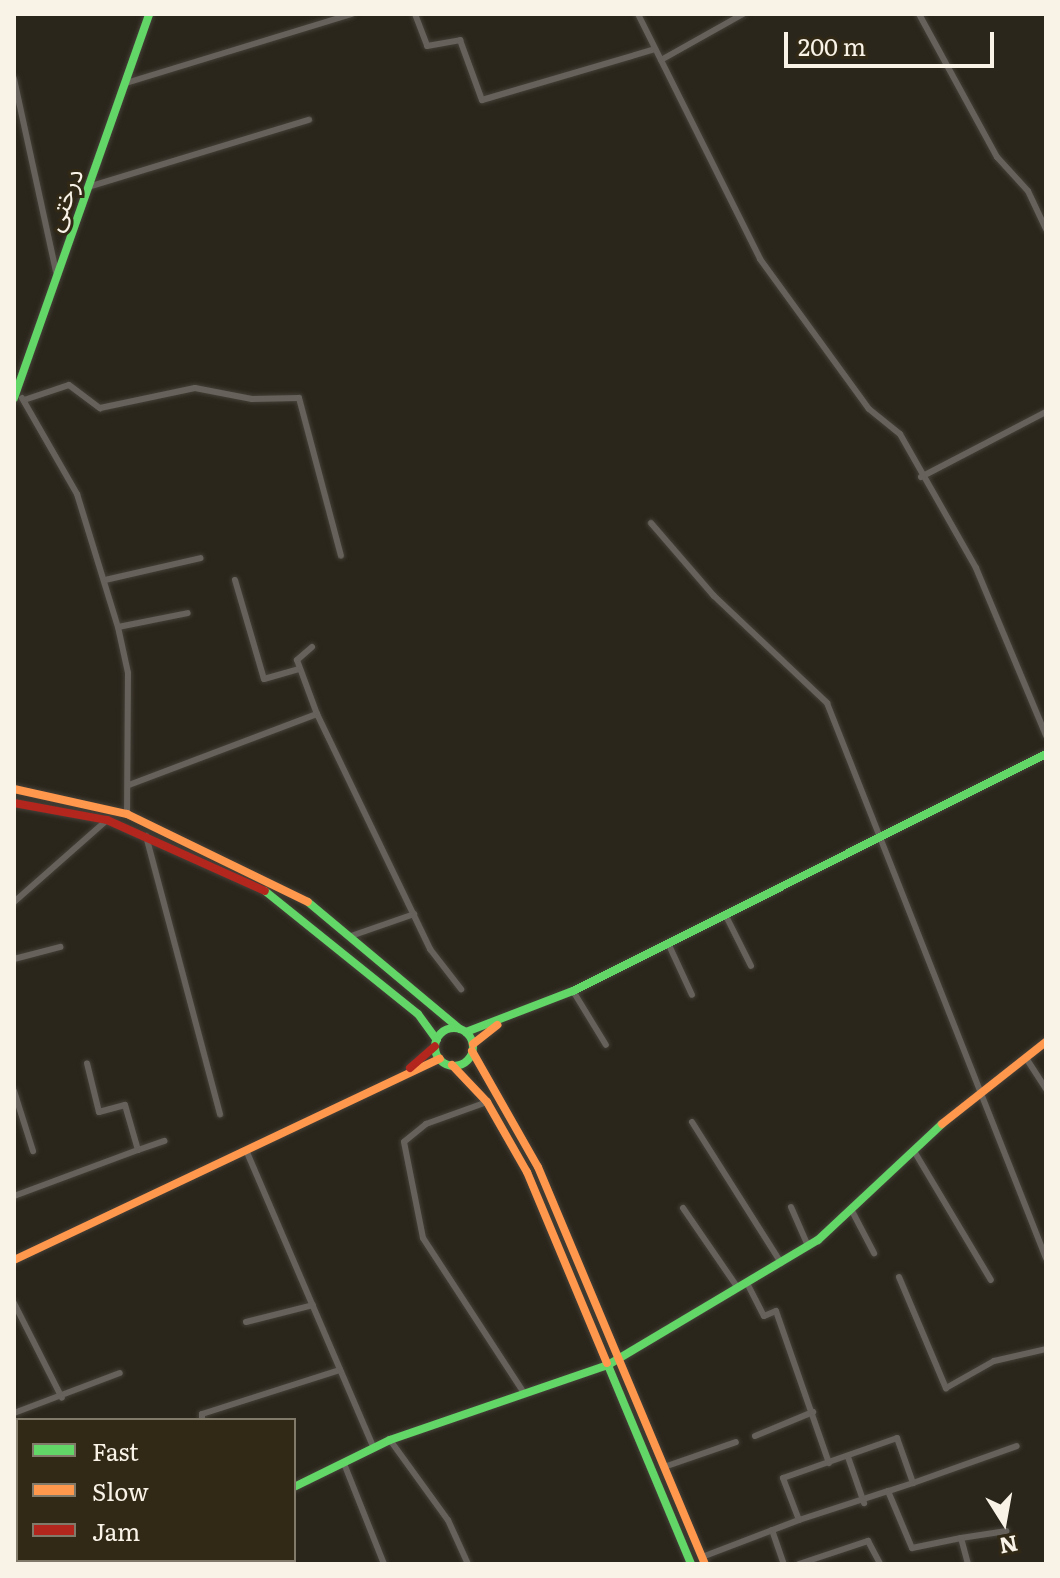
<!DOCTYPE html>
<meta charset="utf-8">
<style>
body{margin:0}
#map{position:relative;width:1060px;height:1578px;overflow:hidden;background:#2b261c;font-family:Literata,"Noto Sans Arabic",serif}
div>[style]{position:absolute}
.roads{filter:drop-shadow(0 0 2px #444038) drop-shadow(0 0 2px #444038)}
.street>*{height:6px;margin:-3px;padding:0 3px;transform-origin:3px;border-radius:3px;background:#66625b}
.fast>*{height:8px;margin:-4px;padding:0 4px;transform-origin:4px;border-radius:4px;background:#63d668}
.fast>.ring{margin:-4px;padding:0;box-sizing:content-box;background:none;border:8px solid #63d668;border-radius:50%}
.slow>*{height:8px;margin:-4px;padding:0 4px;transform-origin:4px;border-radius:4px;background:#ff974d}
.jam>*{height:8px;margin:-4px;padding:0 4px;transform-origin:4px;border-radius:4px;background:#b3261e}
span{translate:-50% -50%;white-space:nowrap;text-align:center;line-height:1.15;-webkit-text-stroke:6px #312816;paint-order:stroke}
.street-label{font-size:26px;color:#f8f2e7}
.frame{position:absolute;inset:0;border:16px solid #f8f2e7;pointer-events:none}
.legend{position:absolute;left:16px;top:1418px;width:280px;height:144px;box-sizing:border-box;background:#312816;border:2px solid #81796a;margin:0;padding:10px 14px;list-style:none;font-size:24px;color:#f8f2e7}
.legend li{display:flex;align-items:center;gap:16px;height:40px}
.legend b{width:40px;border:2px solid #81796a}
.north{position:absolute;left:964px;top:1482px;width:80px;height:80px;-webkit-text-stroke:6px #312816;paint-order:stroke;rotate:169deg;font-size:22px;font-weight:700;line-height:32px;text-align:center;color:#f8f2e7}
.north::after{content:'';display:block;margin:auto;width:28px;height:36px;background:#f8f2e7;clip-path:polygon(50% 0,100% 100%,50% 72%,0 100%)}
.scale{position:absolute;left:784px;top:32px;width:210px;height:36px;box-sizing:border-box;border:4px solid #f8f2e7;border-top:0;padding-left:10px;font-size:24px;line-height:28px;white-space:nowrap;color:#f8f2e7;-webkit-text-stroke:6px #312816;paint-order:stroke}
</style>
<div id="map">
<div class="roads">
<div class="street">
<i style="left:415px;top:14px;width:34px;rotate:69deg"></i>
<i style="left:427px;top:46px;width:34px;rotate:-10deg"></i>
<i style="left:460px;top:40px;width:64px;rotate:69.9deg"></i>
<i style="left:482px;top:100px;width:180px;rotate:-16.4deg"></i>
<i style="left:638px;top:14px;width:274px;rotate:63.5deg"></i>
<i style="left:760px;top:259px;width:185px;rotate:54deg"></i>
<i style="left:869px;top:409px;width:40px;rotate:39deg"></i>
<i style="left:900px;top:434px;width:154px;rotate:60.4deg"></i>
<i style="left:976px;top:568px;width:181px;rotate:67.3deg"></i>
<i style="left:919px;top:14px;width:163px;rotate:61.4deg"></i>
<i style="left:997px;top:157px;width:46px;rotate:47.6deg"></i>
<i style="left:1028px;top:191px;width:42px;rotate:64.7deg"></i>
<i style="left:661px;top:60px;width:94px;rotate:-29.3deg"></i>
<i style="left:14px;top:79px;width:197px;rotate:77.7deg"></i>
<i style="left:126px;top:83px;width:236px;rotate:-17deg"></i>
<i style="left:88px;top:187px;width:231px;rotate:-16.9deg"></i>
<i style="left:22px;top:398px;width:111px;rotate:60.2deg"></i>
<i style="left:77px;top:494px;width:139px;rotate:72.9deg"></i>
<i style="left:118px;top:627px;width:47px;rotate:77.7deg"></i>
<i style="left:128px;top:673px;width:141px;rotate:90.4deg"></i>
<i style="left:24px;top:400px;width:47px;rotate:-18.4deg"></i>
<i style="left:69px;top:385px;width:39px;rotate:37deg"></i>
<i style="left:100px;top:408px;width:97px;rotate:-11.9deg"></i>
<i style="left:195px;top:388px;width:58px;rotate:10.9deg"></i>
<i style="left:252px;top:399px;width:47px;rotate:-1.2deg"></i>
<i style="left:299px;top:398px;width:163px;rotate:75.1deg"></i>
<i style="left:921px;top:477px;width:141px;rotate:-27.5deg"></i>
<i style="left:651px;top:523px;width:96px;rotate:49.2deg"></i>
<i style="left:714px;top:596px;width:156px;rotate:43.4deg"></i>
<i style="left:827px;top:703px;width:597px;rotate:68.47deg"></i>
<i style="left:105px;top:580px;width:98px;rotate:-12.9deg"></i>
<i style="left:235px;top:580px;width:103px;rotate:73.7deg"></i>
<i style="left:264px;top:679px;width:37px;rotate:-16deg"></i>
<i style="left:118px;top:627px;width:71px;rotate:-11.3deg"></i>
<i style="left:312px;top:647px;width:20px;rotate:139deg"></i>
<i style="left:297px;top:660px;width:58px;rotate:69.7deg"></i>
<i style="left:129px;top:785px;width:201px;rotate:-20.7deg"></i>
<i style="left:317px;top:714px;width:261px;rotate:64.3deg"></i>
<i style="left:430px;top:949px;width:51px;rotate:52.2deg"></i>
<i style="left:146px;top:836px;width:288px;rotate:75.1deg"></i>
<i style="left:14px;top:902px;width:124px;rotate:-41.4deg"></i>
<i style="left:725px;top:914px;width:58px;rotate:63.4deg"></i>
<i style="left:351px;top:936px;width:67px;rotate:-19.2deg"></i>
<i style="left:668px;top:943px;width:57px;rotate:65.2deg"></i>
<i style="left:14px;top:959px;width:48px;rotate:-14.6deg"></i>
<i style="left:573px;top:991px;width:63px;rotate:58.6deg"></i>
<i style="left:1026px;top:1058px;width:37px;rotate:57deg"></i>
<i style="left:14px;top:1091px;width:63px;rotate:72.4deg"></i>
<i style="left:487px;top:1102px;width:65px;rotate:160.2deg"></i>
<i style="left:426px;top:1124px;width:28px;rotate:141deg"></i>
<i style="left:404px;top:1142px;width:98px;rotate:78.8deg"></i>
<i style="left:423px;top:1238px;width:181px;rotate:56.9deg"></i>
<i style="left:692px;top:1122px;width:167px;rotate:57.7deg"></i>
<i style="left:138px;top:1150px;width:28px;rotate:-19deg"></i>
<i style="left:246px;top:1150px;width:324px;rotate:66.8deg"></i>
<i style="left:914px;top:1151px;width:150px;rotate:59.2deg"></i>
<i style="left:14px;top:1196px;width:132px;rotate:-20.4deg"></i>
<i style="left:138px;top:1150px;width:47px;rotate:-106.1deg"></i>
<i style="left:125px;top:1105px;width:27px;rotate:165deg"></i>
<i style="left:99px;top:1112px;width:50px;rotate:-103.8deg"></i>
<i style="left:791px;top:1207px;width:43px;rotate:66.4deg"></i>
<i style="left:683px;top:1208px;width:97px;rotate:55.5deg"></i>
<i style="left:851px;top:1209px;width:50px;rotate:62.4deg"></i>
<i style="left:899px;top:1277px;width:121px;rotate:67.1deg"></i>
<i style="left:946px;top:1388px;width:55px;rotate:-29.4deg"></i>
<i style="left:994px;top:1361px;width:53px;rotate:-13deg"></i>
<i style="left:747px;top:1283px;width:37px;rotate:63deg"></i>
<i style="left:764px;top:1316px;width:13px;rotate:-23deg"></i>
<i style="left:776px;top:1311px;width:161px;rotate:70.8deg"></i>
<i style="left:14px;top:1303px;width:106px;rotate:63.2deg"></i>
<i style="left:246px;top:1322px;width:69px;rotate:-14.2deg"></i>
<i style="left:14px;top:1413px;width:113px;rotate:-20.7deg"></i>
<i style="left:202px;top:1420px;width:6px;rotate:-90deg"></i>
<i style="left:202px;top:1414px;width:145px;rotate:-17.7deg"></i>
<i style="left:755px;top:1436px;width:63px;rotate:-22.5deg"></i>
<i style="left:390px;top:1440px;width:99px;rotate:54.1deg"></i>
<i style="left:448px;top:1520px;width:48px;rotate:65.6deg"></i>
<i style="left:848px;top:1457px;width:49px;rotate:70.8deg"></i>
<i style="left:345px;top:1466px;width:105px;rotate:68.3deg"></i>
<i style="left:664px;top:1467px;width:76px;rotate:-19.1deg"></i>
<i style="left:14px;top:1476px;width:15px;rotate:74deg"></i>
<i style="left:913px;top:1483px;width:110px;rotate:-19.6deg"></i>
<i style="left:14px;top:1513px;width:4px;rotate:27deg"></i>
<i style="left:799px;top:1520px;width:94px;rotate:-18deg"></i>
<i style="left:772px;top:1530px;width:36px;rotate:71deg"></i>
<i style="left:961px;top:1538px;width:46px;rotate:-8.8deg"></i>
<i style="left:702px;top:1557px;width:104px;rotate:-20.9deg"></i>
<i style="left:799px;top:1520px;width:45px;rotate:-110.9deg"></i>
<i style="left:783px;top:1478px;width:121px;rotate:-19.3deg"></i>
<i style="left:897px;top:1438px;width:48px;rotate:70.4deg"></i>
<i style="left:913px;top:1483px;width:26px;rotate:162deg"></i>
<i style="left:888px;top:1491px;width:62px;rotate:67.2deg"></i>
<i style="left:912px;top:1548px;width:50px;rotate:-11.5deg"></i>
<i style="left:961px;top:1538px;width:27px;rotate:75deg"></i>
<i style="left:45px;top:1560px;width:4px;rotate:63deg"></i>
<i style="left:252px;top:1560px;width:4px;rotate:76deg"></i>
<i style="left:799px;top:1564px;width:73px;rotate:-18.4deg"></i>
<i style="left:868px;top:1541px;width:26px;rotate:62deg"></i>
</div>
<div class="fast">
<i style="left:14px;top:398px;width:407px;rotate:-70.6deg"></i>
<i style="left:265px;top:891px;width:196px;rotate:38.8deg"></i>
<i style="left:418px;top:1014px;width:32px;rotate:54deg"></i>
<i style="left:308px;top:902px;width:198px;rotate:39.9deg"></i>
<i class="ring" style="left:435px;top:1028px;width:30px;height:30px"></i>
<i style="left:466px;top:1032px;width:115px;rotate:-21deg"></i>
<i style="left:573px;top:991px;width:529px;rotate:-26.61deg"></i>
<i style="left:607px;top:1363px;width:218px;rotate:67.3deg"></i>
<i style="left:294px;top:1487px;width:107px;rotate:-26.1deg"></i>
<i style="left:390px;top:1440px;width:231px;rotate:-19deg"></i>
<i style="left:608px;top:1365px;width:244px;rotate:-30.8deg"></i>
<i style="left:818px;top:1240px;width:170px;rotate:-43.1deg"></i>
<i style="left:110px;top:1564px;width:10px;rotate:-24deg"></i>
</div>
<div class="slow">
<i style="left:14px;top:789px;width:116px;rotate:12.5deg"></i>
<i style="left:127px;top:814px;width:201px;rotate:25.9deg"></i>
<i style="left:473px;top:1044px;width:31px;rotate:-38deg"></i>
<i style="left:472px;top:1051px;width:133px;rotate:60.4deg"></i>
<i style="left:538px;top:1167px;width:431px;rotate:67.2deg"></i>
<i style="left:452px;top:1065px;width:51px;rotate:46.6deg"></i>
<i style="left:487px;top:1102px;width:81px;rotate:60.3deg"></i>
<i style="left:527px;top:1172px;width:207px;rotate:67.3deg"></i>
<i style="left:942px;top:1124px;width:132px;rotate:-38.3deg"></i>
<i style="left:14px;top:1260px;width:471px;rotate:-25.3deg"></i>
</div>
<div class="jam">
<i style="left:14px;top:803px;width:95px;rotate:10.4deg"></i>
<i style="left:107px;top:820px;width:173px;rotate:24.2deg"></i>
<i style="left:410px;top:1068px;width:33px;rotate:-41deg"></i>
</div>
</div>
<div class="street-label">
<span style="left:62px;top:199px;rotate:-69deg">درختی</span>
</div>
<div class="frame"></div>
<ul class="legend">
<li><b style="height:10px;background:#63d668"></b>Fast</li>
<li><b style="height:10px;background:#ff974d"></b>Slow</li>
<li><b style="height:10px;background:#b3261e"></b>Jam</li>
</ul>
<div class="north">N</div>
<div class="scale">200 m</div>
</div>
